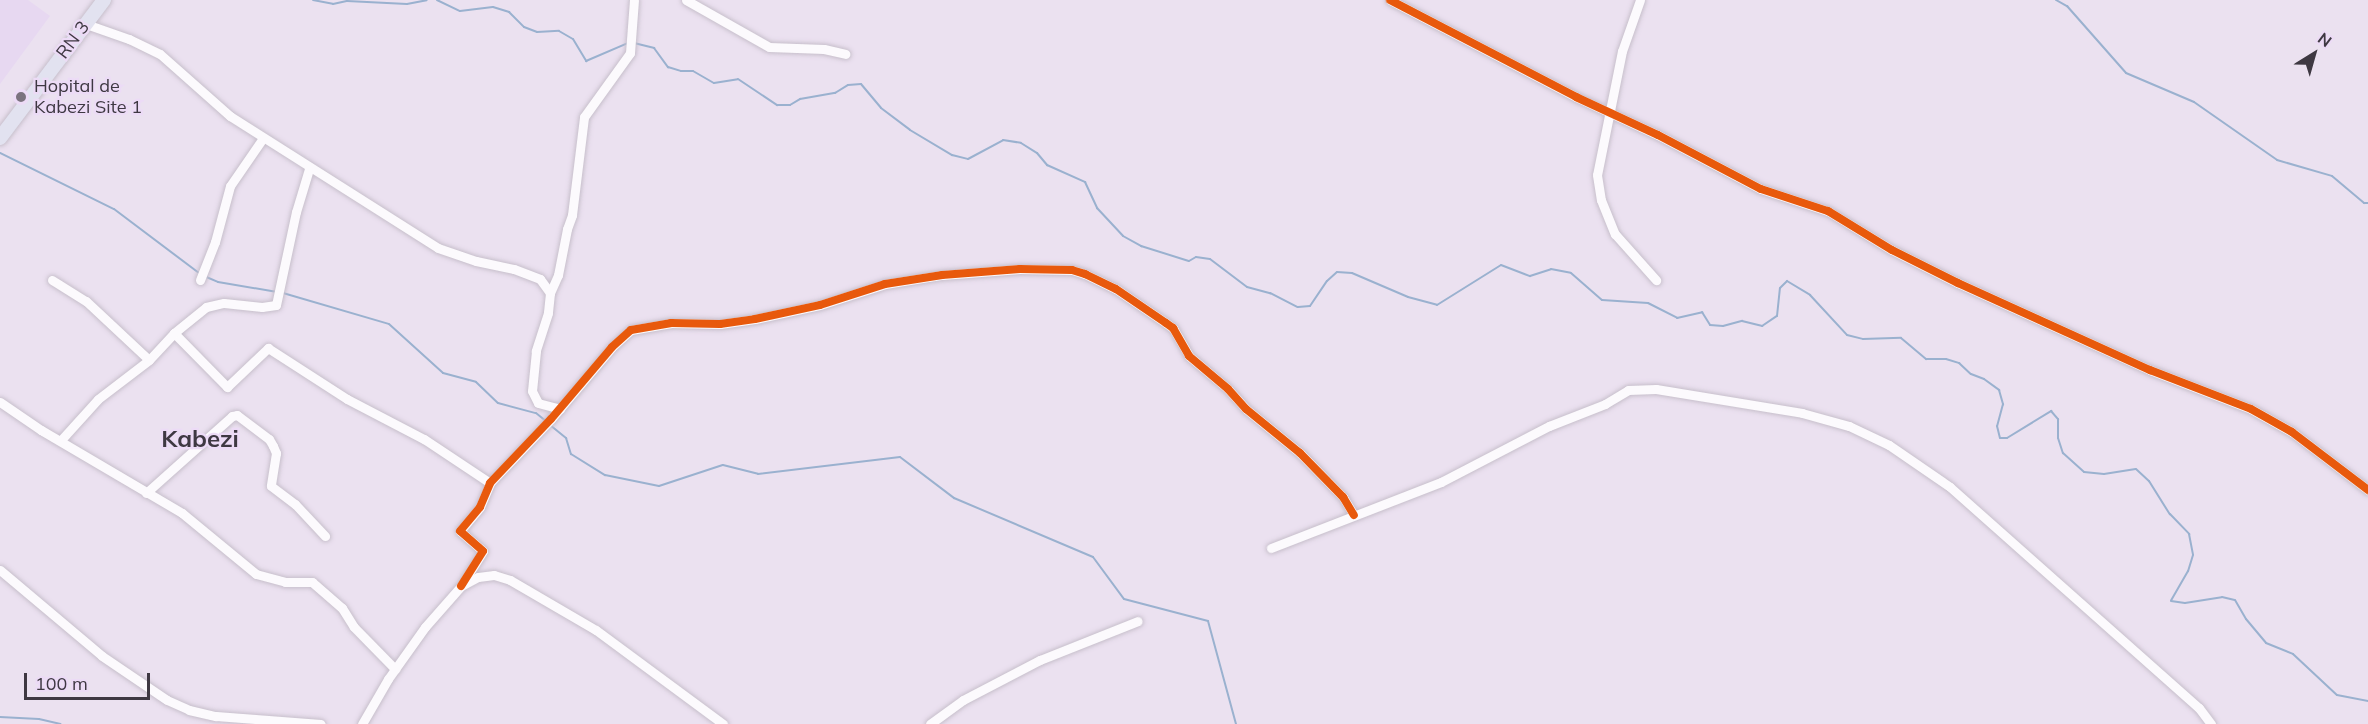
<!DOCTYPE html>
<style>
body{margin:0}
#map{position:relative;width:2368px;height:724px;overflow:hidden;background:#ebe1f0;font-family:Mulish,sans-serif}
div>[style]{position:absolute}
.built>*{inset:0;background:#e7d8f1}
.stream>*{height:2px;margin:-1px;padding:0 1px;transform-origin:1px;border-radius:1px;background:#9ab1cf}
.roads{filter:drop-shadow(0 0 2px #c7bfcb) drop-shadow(0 0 2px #c7bfcb)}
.minor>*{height:9px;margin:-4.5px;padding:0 4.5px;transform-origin:4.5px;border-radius:4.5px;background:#fcfafd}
.highway>*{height:14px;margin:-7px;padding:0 7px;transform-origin:7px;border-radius:7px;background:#e2e2f0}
.cycleway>*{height:8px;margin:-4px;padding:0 4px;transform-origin:4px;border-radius:4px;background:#e8590c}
.dots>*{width:16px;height:16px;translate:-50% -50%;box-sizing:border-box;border:3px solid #ecdbf6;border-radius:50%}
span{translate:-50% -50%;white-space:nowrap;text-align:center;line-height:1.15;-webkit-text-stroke:4.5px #ecdbf6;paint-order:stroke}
.street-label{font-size:18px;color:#3e3842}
.poi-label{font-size:18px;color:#3e3842}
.left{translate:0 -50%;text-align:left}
.district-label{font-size:24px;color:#3e3842;font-weight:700}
.north{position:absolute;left:2284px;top:24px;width:60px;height:60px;-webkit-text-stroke:4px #ecdbf6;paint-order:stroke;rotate:37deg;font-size:16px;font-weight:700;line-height:24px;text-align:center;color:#3e3842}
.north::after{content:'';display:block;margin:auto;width:21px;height:27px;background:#3e3842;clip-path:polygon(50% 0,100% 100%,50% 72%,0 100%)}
.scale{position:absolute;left:24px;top:673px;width:126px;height:27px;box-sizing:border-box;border:3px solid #3e3842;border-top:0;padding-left:8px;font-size:18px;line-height:21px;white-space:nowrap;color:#3e3842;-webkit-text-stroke:4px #ecdbf6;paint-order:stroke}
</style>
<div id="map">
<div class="built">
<i style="clip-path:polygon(0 0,28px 0,50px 16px,0 84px)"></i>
</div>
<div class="stream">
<i style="left:313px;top:0;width:20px;rotate:11deg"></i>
<i style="left:333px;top:4px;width:14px;rotate:-12deg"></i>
<i style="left:347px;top:1px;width:60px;rotate:2.9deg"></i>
<i style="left:407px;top:4px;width:20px;rotate:-11deg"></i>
<i style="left:437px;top:0;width:25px;rotate:26deg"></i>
<i style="left:460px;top:11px;width:33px;rotate:-7deg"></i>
<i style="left:493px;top:7px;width:17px;rotate:17deg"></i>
<i style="left:509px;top:12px;width:21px;rotate:45deg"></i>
<i style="left:524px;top:27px;width:14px;rotate:21deg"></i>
<i style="left:537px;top:32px;width:22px;rotate:-3deg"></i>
<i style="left:559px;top:31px;width:16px;rotate:30deg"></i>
<i style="left:573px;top:39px;width:26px;rotate:59deg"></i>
<i style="left:586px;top:61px;width:46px;rotate:-23.2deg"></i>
<i style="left:2056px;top:0;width:13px;rotate:29deg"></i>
<i style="left:2067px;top:6px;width:89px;rotate:48.6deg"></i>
<i style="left:2126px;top:73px;width:74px;rotate:23.1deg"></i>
<i style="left:2194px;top:102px;width:101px;rotate:34.9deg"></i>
<i style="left:2277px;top:160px;width:57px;rotate:16.2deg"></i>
<i style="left:2332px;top:176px;width:42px;rotate:40.2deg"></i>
<i style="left:2364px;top:203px;width:4px"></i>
<i style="left:634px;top:43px;width:21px;rotate:14deg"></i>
<i style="left:654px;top:48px;width:24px;rotate:54deg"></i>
<i style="left:668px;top:67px;width:14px;rotate:17deg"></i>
<i style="left:681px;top:71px;width:12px"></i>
<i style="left:693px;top:71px;width:24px;rotate:30deg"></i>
<i style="left:714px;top:83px;width:24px;rotate:-9deg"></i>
<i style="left:738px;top:79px;width:47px;rotate:33.7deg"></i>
<i style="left:777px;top:105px;width:13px"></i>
<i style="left:790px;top:105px;width:12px;rotate:-31deg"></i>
<i style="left:800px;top:99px;width:36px;rotate:-10deg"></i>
<i style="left:835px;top:93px;width:15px;rotate:-32deg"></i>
<i style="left:848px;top:85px;width:13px;rotate:-4deg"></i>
<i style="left:861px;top:84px;width:31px;rotate:50deg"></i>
<i style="left:881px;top:108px;width:36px;rotate:37deg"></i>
<i style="left:910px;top:130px;width:49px;rotate:30.8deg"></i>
<i style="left:952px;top:155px;width:16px;rotate:14deg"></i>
<i style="left:968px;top:159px;width:40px;rotate:-28deg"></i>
<i style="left:1003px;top:140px;width:18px;rotate:9deg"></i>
<i style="left:1021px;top:143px;width:19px;rotate:32deg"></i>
<i style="left:1037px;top:153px;width:16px;rotate:50deg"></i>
<i style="left:1047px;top:165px;width:42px;rotate:24.1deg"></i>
<i style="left:1085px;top:182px;width:29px;rotate:65deg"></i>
<i style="left:1097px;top:208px;width:38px;rotate:47deg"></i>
<i style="left:1123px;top:236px;width:21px;rotate:29deg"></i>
<i style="left:1141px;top:246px;width:50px;rotate:17.4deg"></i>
<i style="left:1189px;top:261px;width:8px;rotate:-30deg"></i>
<i style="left:1196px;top:257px;width:14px;rotate:8deg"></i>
<i style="left:1210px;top:259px;width:46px;rotate:37.1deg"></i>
<i style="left:1247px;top:287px;width:24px;rotate:15deg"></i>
<i style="left:1270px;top:293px;width:31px;rotate:27deg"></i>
<i style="left:1298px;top:307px;width:12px;rotate:-5deg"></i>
<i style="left:1310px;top:306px;width:30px;rotate:-56deg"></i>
<i style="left:1327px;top:281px;width:13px;rotate:-42deg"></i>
<i style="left:1337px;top:272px;width:15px;rotate:4deg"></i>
<i style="left:1352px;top:273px;width:61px;rotate:23.2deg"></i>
<i style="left:1408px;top:297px;width:30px;rotate:15deg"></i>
<i style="left:1437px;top:305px;width:75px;rotate:-32deg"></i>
<i style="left:1501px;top:265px;width:31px;rotate:21deg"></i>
<i style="left:1530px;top:276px;width:22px;rotate:-18deg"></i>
<i style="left:1551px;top:269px;width:20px;rotate:11deg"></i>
<i style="left:1571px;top:273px;width:41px;rotate:41.1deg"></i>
<i style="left:1602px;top:300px;width:46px;rotate:3.7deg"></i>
<i style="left:1648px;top:303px;width:33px;rotate:27deg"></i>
<i style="left:1677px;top:318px;width:26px;rotate:-13deg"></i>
<i style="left:1702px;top:312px;width:15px;rotate:58deg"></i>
<i style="left:1710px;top:325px;width:13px;rotate:4deg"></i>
<i style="left:1723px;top:326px;width:20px;rotate:-15deg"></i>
<i style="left:1742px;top:321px;width:21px;rotate:14deg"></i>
<i style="left:1762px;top:326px;width:18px;rotate:-34deg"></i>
<i style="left:1777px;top:316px;width:28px;rotate:-84deg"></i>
<i style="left:1780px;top:288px;width:10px;rotate:-45deg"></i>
<i style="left:1787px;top:281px;width:27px;rotate:31deg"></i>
<i style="left:1810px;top:295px;width:54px;rotate:47.2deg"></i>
<i style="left:1847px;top:335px;width:16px;rotate:14deg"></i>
<i style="left:1863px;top:339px;width:38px;rotate:-2deg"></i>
<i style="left:1901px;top:338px;width:33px;rotate:40deg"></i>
<i style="left:1926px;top:359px;width:20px"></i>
<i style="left:1946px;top:359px;width:14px;rotate:17deg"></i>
<i style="left:1959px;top:363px;width:16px;rotate:43deg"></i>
<i style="left:1971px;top:374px;width:14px;rotate:21deg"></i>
<i style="left:1984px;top:379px;width:19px;rotate:36deg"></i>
<i style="left:1999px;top:390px;width:15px;rotate:74deg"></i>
<i style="left:2003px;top:404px;width:23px;rotate:105deg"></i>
<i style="left:1997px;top:426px;width:12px;rotate:76deg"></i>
<i style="left:2000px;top:438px;width:7px"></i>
<i style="left:2007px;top:438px;width:52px;rotate:-31.5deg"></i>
<i style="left:2051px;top:411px;width:11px;rotate:49deg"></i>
<i style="left:2058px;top:419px;width:19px;rotate:90deg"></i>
<i style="left:2058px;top:438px;width:16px;rotate:72deg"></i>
<i style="left:2063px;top:453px;width:28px;rotate:42deg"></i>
<i style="left:2084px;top:472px;width:20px;rotate:6deg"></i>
<i style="left:2104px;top:474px;width:32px;rotate:-9deg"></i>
<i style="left:2136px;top:469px;width:18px;rotate:43deg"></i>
<i style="left:2149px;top:481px;width:39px;rotate:58deg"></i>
<i style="left:2170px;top:514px;width:28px;rotate:46deg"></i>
<i style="left:2189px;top:534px;width:21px;rotate:79deg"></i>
<i style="left:2193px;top:555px;width:17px;rotate:107deg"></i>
<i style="left:2188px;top:571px;width:34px;rotate:120deg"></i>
<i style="left:2171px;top:601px;width:14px;rotate:8deg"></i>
<i style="left:2185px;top:603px;width:37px;rotate:-9deg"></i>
<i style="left:2222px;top:597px;width:13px;rotate:13deg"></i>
<i style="left:2235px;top:600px;width:22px;rotate:60deg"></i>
<i style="left:2246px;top:619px;width:31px;rotate:50deg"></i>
<i style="left:2266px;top:643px;width:29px;rotate:22deg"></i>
<i style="left:2293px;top:654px;width:60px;rotate:43deg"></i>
<i style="left:2337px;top:695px;width:32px;rotate:11deg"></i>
<i style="left:0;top:153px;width:127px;rotate:26.2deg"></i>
<i style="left:114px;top:209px;width:106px;rotate:37deg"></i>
<i style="left:204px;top:276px;width:15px;rotate:23deg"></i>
<i style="left:218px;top:282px;width:60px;rotate:9.6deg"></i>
<i style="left:283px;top:293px;width:110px;rotate:16.3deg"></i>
<i style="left:389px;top:324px;width:73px;rotate:42.2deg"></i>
<i style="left:443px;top:373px;width:34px;rotate:15deg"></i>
<i style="left:476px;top:382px;width:30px;rotate:44deg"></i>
<i style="left:498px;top:403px;width:39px;rotate:15deg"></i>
<i style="left:536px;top:413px;width:13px;rotate:39deg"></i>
<i style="left:550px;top:425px;width:21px;rotate:39deg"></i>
<i style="left:566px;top:438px;width:17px;rotate:73deg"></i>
<i style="left:571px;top:454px;width:40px;rotate:32deg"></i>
<i style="left:605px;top:475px;width:55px;rotate:11.5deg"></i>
<i style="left:659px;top:486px;width:67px;rotate:-18.2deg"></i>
<i style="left:723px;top:465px;width:36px;rotate:14deg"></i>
<i style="left:758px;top:474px;width:143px;rotate:-6.8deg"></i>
<i style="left:900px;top:457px;width:68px;rotate:37.2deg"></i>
<i style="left:954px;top:498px;width:151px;rotate:23deg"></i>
<i style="left:1093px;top:557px;width:52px;rotate:53.6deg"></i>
<i style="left:1124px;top:599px;width:87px;rotate:14.7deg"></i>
<i style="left:1208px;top:621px;width:107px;rotate:74.8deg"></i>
<i style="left:0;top:717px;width:39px;rotate:3deg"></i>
<i style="left:39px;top:719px;width:22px;rotate:13deg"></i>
</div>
<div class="roads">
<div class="minor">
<i style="left:686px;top:0;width:95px;rotate:29.5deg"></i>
<i style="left:769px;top:47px;width:55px;rotate:2.1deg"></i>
<i style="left:824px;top:49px;width:22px;rotate:13deg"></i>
<i style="left:1390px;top:0;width:210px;rotate:27.5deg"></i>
<i style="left:1576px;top:97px;width:90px;rotate:24.9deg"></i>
<i style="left:1658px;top:135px;width:116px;rotate:27.7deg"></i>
<i style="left:1761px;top:189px;width:71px;rotate:18.2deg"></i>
<i style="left:1828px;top:211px;width:75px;rotate:31.4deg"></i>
<i style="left:1892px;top:250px;width:74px;rotate:26.6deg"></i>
<i style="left:1958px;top:283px;width:211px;rotate:24.4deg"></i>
<i style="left:2150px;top:370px;width:108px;rotate:21.1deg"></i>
<i style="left:2251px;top:409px;width:47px;rotate:29.3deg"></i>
<i style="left:2292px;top:432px;width:96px;rotate:37.3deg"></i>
<i style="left:1640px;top:0;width:54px;rotate:109.4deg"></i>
<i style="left:1622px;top:51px;width:126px;rotate:101.4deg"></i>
<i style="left:1597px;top:175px;width:25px;rotate:81deg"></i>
<i style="left:1601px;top:200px;width:37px;rotate:68deg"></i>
<i style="left:1615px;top:234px;width:62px;rotate:48.3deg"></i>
<i style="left:86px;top:24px;width:46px;rotate:19.2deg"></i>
<i style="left:129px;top:39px;width:34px;rotate:26deg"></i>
<i style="left:160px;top:54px;width:94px;rotate:41.5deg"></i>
<i style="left:230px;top:116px;width:246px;rotate:32.4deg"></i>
<i style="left:438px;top:248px;width:40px;rotate:18.9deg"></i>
<i style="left:476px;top:261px;width:39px;rotate:12deg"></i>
<i style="left:514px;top:269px;width:28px;rotate:21deg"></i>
<i style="left:540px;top:279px;width:17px;rotate:54deg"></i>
<i style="left:550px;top:293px;width:20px;rotate:96deg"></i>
<i style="left:548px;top:313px;width:40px;rotate:108deg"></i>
<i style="left:536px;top:351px;width:40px;rotate:95.7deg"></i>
<i style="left:532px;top:391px;width:13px;rotate:63deg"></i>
<i style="left:538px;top:403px;width:23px;rotate:15deg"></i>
<i style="left:52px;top:280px;width:40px;rotate:32deg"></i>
<i style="left:86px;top:301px;width:86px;rotate:43.1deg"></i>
<i style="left:200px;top:280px;width:41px;rotate:-68.5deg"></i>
<i style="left:215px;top:242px;width:58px;rotate:-75deg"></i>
<i style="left:230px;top:186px;width:58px;rotate:-55.5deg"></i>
<i style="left:550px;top:293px;width:20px;rotate:-66deg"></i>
<i style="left:558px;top:275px;width:47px;rotate:-78.9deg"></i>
<i style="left:567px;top:229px;width:15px;rotate:-70deg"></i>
<i style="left:572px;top:215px;width:99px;rotate:-83deg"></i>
<i style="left:584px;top:117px;width:79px;rotate:-54.3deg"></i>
<i style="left:630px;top:53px;width:53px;rotate:-85.7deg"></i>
<i style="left:174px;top:333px;width:76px;rotate:45.5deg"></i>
<i style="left:227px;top:387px;width:57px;rotate:-43.6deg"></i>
<i style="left:268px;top:348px;width:94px;rotate:32.8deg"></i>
<i style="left:347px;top:399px;width:87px;rotate:27.5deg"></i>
<i style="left:424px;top:439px;width:79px;rotate:33.7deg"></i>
<i style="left:0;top:402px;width:50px;rotate:34.3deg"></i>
<i style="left:41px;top:430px;width:164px;rotate:30.5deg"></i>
<i style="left:182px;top:513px;width:96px;rotate:39.5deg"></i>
<i style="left:256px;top:574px;width:30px;rotate:15deg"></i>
<i style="left:285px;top:582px;width:27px"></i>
<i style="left:312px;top:582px;width:40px;rotate:41deg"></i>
<i style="left:342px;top:608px;width:22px;rotate:58deg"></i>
<i style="left:354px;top:627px;width:59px;rotate:45.7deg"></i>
<i style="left:61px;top:440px;width:55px;rotate:-47.9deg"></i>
<i style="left:98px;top:399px;width:64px;rotate:-37.4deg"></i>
<i style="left:149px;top:360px;width:37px;rotate:-47deg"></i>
<i style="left:174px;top:333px;width:41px;rotate:-39.1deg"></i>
<i style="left:206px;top:307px;width:18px;rotate:-13deg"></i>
<i style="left:224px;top:303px;width:38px;rotate:6deg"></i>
<i style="left:262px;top:307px;width:14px;rotate:-8deg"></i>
<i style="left:276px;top:305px;width:95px;rotate:-77.9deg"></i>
<i style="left:296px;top:212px;width:45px;rotate:-73.2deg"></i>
<i style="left:146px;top:493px;width:115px;rotate:-41.8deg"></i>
<i style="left:232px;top:416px;width:5px;rotate:-11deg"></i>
<i style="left:237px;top:415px;width:40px;rotate:37deg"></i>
<i style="left:269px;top:439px;width:8px;rotate:60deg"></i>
<i style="left:273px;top:446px;width:8px;rotate:67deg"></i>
<i style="left:276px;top:453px;width:33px;rotate:99deg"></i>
<i style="left:271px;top:486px;width:30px;rotate:37deg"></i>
<i style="left:295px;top:504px;width:44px;rotate:46.8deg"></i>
<i style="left:1271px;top:548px;width:182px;rotate:-21.2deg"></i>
<i style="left:1441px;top:482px;width:122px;rotate:-27.4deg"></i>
<i style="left:1549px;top:426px;width:60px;rotate:-21.4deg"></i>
<i style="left:1605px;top:404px;width:27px;rotate:-31deg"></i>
<i style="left:1628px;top:390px;width:28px;rotate:-2deg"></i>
<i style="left:1656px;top:389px;width:148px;rotate:9.3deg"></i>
<i style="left:1802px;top:413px;width:49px;rotate:15.5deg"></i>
<i style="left:1849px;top:426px;width:44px;rotate:25.4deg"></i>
<i style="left:1889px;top:445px;width:74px;rotate:34.5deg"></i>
<i style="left:1950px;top:487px;width:333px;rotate:41.6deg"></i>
<i style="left:2199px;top:708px;width:20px;rotate:53deg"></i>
<i style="left:0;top:570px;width:133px;rotate:40.1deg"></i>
<i style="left:102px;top:656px;width:78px;rotate:34.1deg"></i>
<i style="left:167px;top:700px;width:24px;rotate:24deg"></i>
<i style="left:189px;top:710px;width:28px;rotate:13deg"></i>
<i style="left:216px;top:716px;width:105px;rotate:4.4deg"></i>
<i style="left:461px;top:586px;width:41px;rotate:-57.8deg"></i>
<i style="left:483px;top:551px;width:30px;rotate:-139deg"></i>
<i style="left:460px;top:531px;width:31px;rotate:-50deg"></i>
<i style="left:480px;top:507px;width:26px;rotate:-67deg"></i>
<i style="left:490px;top:483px;width:88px;rotate:-46.4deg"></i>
<i style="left:551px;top:419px;width:94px;rotate:-49.7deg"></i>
<i style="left:612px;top:347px;width:25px;rotate:-42deg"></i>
<i style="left:631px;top:330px;width:41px;rotate:-9.9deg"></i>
<i style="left:671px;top:323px;width:49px;rotate:1.2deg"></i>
<i style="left:720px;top:324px;width:35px;rotate:-8deg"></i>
<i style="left:755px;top:319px;width:66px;rotate:-12.2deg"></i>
<i style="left:820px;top:305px;width:68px;rotate:-17.9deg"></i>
<i style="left:885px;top:284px;width:58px;rotate:-9deg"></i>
<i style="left:942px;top:275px;width:78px;rotate:-4.4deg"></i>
<i style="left:1020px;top:269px;width:52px;rotate:1.1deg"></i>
<i style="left:1072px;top:270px;width:14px;rotate:17deg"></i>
<i style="left:1085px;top:274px;width:34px;rotate:26deg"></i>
<i style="left:1116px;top:289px;width:60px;rotate:34.2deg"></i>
<i style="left:1166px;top:323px;width:9px;rotate:36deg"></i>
<i style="left:1173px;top:328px;width:32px;rotate:60deg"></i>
<i style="left:1189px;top:356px;width:51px;rotate:40.2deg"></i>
<i style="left:1228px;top:389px;width:27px;rotate:48deg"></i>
<i style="left:1246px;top:409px;width:70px;rotate:39.2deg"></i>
<i style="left:1300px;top:453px;width:62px;rotate:45.7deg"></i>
<i style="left:1343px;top:497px;width:21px;rotate:59deg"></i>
<i style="left:362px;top:724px;width:52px;rotate:-60deg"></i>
<i style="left:388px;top:679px;width:64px;rotate:-54.6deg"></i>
<i style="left:425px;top:627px;width:55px;rotate:-48.7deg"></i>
<i style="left:461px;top:586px;width:19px;rotate:-28deg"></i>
<i style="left:478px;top:577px;width:16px;rotate:-7deg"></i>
<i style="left:494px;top:575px;width:17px;rotate:17deg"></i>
<i style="left:510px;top:580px;width:99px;rotate:30.2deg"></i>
<i style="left:596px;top:630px;width:158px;rotate:36.5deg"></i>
<i style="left:930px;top:724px;width:41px;rotate:-36deg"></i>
<i style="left:963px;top:700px;width:87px;rotate:-27.5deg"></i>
<i style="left:1040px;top:660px;width:105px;rotate:-21.7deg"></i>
</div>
<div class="highway">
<i style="left:0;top:138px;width:173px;rotate:-53deg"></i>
</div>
</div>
<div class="cycleway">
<i style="left:1390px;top:0;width:210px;rotate:27.5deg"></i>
<i style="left:1576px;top:97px;width:90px;rotate:24.9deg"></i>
<i style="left:1658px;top:135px;width:116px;rotate:27.7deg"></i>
<i style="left:1761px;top:189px;width:71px;rotate:18.2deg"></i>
<i style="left:1828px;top:211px;width:75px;rotate:31.4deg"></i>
<i style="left:1892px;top:250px;width:74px;rotate:26.6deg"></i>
<i style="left:1958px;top:283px;width:211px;rotate:24.4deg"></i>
<i style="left:2150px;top:370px;width:108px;rotate:21.1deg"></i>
<i style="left:2251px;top:409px;width:47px;rotate:29.3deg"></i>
<i style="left:2292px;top:432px;width:96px;rotate:37.3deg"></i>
<i style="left:461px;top:586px;width:41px;rotate:-57.8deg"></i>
<i style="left:483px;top:551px;width:30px;rotate:-139deg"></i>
<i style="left:460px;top:531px;width:31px;rotate:-50deg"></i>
<i style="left:480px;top:507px;width:26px;rotate:-67deg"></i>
<i style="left:490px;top:483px;width:88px;rotate:-46.4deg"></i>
<i style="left:551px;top:419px;width:94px;rotate:-49.7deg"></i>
<i style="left:612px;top:347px;width:25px;rotate:-42deg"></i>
<i style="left:631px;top:330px;width:41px;rotate:-9.9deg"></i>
<i style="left:671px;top:323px;width:49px;rotate:1.2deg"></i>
<i style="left:720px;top:324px;width:35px;rotate:-8deg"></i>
<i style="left:755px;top:319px;width:66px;rotate:-12.2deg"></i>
<i style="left:820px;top:305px;width:68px;rotate:-17.9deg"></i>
<i style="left:885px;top:284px;width:58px;rotate:-9deg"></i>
<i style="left:942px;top:275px;width:78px;rotate:-4.4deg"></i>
<i style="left:1020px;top:269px;width:52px;rotate:1.1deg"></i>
<i style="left:1072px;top:270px;width:14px;rotate:17deg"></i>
<i style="left:1085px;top:274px;width:34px;rotate:26deg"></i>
<i style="left:1116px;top:289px;width:60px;rotate:34.2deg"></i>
<i style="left:1166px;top:323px;width:9px;rotate:36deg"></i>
<i style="left:1173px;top:328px;width:32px;rotate:60deg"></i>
<i style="left:1189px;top:356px;width:51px;rotate:40.2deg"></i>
<i style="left:1228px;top:389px;width:27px;rotate:48deg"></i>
<i style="left:1246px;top:409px;width:70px;rotate:39.2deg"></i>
<i style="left:1300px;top:453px;width:62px;rotate:45.7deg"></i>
<i style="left:1343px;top:497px;width:21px;rotate:59deg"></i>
</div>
<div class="dots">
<i style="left:21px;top:97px;background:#7b737f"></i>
</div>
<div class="street-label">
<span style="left:73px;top:40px;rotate:-53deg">RN 3</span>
</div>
<div class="poi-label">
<span class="left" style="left:34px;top:97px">Hopital de<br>Kabezi Site 1</span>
</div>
<div class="district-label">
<span style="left:200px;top:439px">Kabezi</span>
</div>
<div class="north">N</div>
<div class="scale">100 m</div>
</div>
